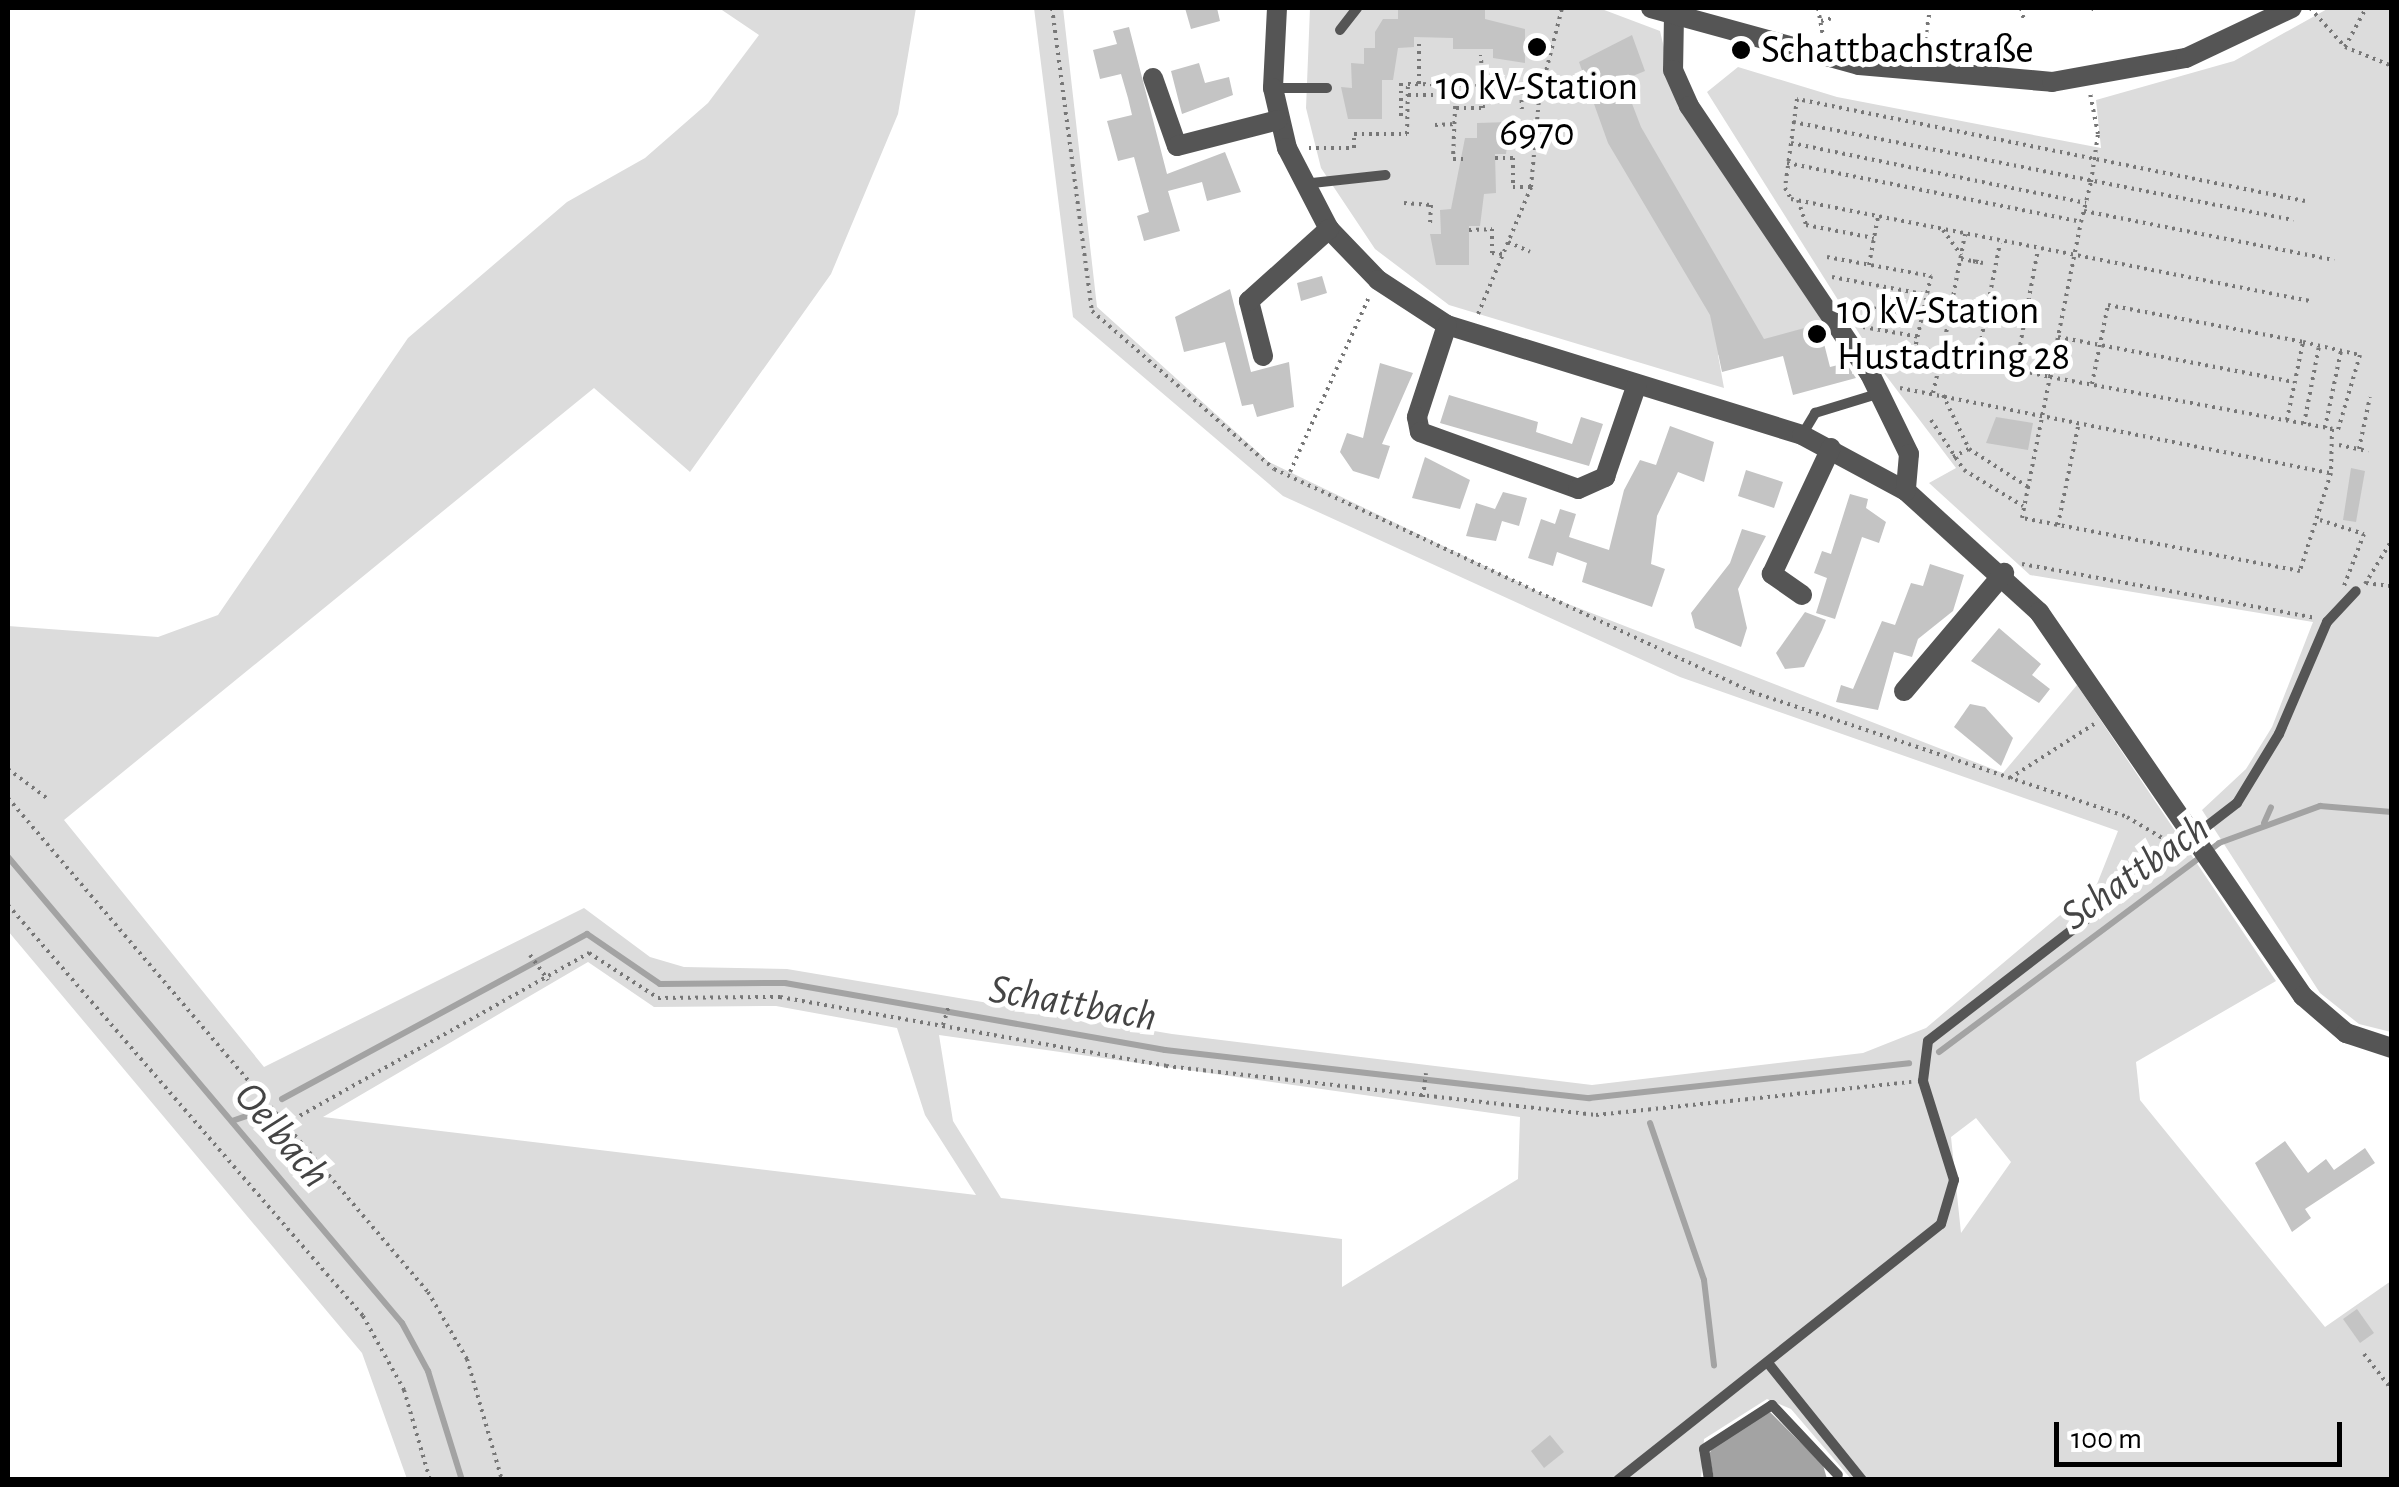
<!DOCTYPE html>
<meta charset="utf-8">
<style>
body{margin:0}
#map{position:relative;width:2399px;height:1487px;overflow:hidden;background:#fff;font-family:"Alegreya Sans",sans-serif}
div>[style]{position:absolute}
.green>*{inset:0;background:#dcdcdc}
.water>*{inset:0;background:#a3a3a3}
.stream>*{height:6px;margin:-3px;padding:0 3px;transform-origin:3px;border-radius:3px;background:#a3a3a3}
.building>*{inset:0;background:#c4c4c4}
.path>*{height:4px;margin-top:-2px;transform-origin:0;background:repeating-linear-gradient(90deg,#777 0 2.5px,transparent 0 7.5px)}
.service>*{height:10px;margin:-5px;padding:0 5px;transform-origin:5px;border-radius:5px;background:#555}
.minor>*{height:20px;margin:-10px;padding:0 10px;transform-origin:10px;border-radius:10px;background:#555}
.tertiary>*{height:20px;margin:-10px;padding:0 10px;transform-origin:10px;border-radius:10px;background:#555}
.dots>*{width:28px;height:28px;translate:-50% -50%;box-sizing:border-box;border:5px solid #fff;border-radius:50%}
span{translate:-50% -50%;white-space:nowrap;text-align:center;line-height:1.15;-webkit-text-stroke:10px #fff;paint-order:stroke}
.poi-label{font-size:40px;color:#000}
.left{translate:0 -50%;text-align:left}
.water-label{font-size:42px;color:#444;font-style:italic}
.frame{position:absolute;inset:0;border:10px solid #000;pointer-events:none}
.scale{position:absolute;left:2054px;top:1422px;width:288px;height:45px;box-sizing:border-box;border:5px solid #000;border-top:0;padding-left:12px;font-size:30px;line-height:35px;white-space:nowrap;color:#000;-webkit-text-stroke:8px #fff;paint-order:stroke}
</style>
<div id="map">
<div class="green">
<i style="clip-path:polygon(evenodd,719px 8px,916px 8px,898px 114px,831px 274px,690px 472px,594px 388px,64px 820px,264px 1067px,584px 908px,650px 957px,684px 967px,787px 969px,1172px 1034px,1592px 1085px,1863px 1053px,1926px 1028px,2097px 884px,2118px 831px,1680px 677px,1283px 496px,1073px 317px,1034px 8px,1063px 8px,1097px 307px,1269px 462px,1545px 595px,2003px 773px,2077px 685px,2276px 981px,2136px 1062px,2140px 1100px,2325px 1327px,2391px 1281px,2391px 1479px,1851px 1479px,1791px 1409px,1767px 1399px,1704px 1439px,1701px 1479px,407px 1479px,362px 1353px,8px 931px,8px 626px,158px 637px,218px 615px,408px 338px,567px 202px,645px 158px,708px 103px,759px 35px,719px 8px,588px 962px,654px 1007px,776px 1006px,897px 1028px,925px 1115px,976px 1195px,323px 1117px,588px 962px,719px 8px,939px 1035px,1520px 1117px,1518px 1179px,1342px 1287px,1342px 1239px,1001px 1198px,953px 1121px,939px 1035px,719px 8px,1976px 1118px,2011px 1162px,1961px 1233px,1951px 1137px,1976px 1118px)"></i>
<i style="clip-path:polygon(1310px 8px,1599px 8px,1660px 31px,1678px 107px,1825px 322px,1718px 355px,1724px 388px,1449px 305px,1375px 249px,1321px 168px,1306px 108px)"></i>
<i style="clip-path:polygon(2329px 8px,2391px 8px,2391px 1032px,2359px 1024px,2320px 993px,2202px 810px,2246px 769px,2272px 727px,2313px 622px,2030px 575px,1929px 483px,1956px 468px,1884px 373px,1707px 92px,1738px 67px,1837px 97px,2101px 148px,2096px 100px,2234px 61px)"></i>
</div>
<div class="water">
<i style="clip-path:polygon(1770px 1412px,1823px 1465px,1827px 1479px,1714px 1479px,1709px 1454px,1718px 1439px)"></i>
</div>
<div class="stream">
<i style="left:2264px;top:823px;width:17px;rotate:-66deg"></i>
<i style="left:8px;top:857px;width:610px;rotate:49.79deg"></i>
<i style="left:402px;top:1323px;width:55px;rotate:61.6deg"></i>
<i style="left:428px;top:1371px;width:114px;rotate:72.7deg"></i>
<i style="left:1939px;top:1052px;width:349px;rotate:-36.7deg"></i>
<i style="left:2219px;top:843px;width:108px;rotate:-20.1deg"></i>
<i style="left:2320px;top:806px;width:72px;rotate:4.8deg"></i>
<i style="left:282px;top:1099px;width:347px;rotate:-28.4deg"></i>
<i style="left:587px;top:934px;width:88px;rotate:34.4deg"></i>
<i style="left:660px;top:984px;width:125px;rotate:-0.5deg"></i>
<i style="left:785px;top:983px;width:386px;rotate:10deg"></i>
<i style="left:1165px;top:1050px;width:427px;rotate:6.5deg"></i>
<i style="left:1589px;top:1098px;width:322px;rotate:-6.2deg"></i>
<i style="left:232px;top:1121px;width:18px;rotate:-19deg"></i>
<i style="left:1650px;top:1123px;width:166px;rotate:71deg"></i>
<i style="left:1704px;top:1280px;width:86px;rotate:83.3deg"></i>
</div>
<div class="building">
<i style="clip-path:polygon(1185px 8px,1217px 8px,1220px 21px,1191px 29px)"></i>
<i style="clip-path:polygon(1398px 8px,1485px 8px,1485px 19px,1525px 29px,1525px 63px,1493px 58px,1493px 49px,1453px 49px,1453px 38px,1414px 37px,1414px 47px,1398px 48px,1393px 80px,1382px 80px,1382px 119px,1348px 119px,1341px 87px,1352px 88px,1351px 63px,1364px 64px,1364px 48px,1375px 48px,1375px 32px,1383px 19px,1398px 19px)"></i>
<i style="clip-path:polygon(1129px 27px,1167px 174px,1225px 152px,1241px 192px,1207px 201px,1202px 182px,1168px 191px,1180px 231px,1144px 241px,1137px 216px,1149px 212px,1134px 157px,1118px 161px,1107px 121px,1132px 115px,1128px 98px,1121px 74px,1100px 79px,1093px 50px,1117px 44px,1113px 31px)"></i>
<i style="clip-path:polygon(1632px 35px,1645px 71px,1623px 80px,1641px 127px,1764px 339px,1819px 324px,1830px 367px,1846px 363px,1856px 378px,1793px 395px,1783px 356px,1722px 372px,1710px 315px,1608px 143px,1579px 62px)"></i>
<i style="clip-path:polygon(1199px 63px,1205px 83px,1229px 77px,1233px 95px,1182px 114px,1171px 71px)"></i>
<i style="clip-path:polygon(1510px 122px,1506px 154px,1495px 154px,1496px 193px,1484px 194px,1480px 226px,1469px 226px,1469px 265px,1436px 265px,1430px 234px,1441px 234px,1440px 210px,1451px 209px,1465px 138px,1477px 138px,1477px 123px)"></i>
<i style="clip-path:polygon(1322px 276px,1327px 293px,1301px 301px,1297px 283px)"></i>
<i style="clip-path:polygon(1230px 289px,1251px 372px,1289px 362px,1294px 407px,1257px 417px,1253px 404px,1242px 406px,1225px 342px,1184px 352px,1175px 317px)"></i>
<i style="clip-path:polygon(1380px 363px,1413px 373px,1382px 444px,1390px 446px,1379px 479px,1353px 471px,1340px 452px,1347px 433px,1363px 438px)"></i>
<i style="clip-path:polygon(1449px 395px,1538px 422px,1536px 432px,1572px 444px,1581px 417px,1603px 424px,1589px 466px,1440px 423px)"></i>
<i style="clip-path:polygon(1996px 417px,2033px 423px,2028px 450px,1986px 443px)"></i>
<i style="clip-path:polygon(1670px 426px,1714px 442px,1704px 482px,1678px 472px,1657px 516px,1651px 564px,1665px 569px,1652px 607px,1582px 582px,1587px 563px,1557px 552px,1553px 566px,1528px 558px,1541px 519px,1555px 524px,1560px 509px,1576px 514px,1569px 537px,1609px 550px,1624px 490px,1640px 460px,1656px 465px)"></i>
<i style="clip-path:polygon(1425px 457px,1470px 480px,1460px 509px,1412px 498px)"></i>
<i style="clip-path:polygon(2351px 468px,2365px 471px,2356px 522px,2343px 520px)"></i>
<i style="clip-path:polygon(1746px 470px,1783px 482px,1774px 508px,1738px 496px)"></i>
<i style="clip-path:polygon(1503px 492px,1527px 498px,1519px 526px,1502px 521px,1496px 541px,1466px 536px,1476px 503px,1495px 509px)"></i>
<i style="clip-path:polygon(1850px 494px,1868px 499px,1866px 508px,1886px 522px,1879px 543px,1862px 537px,1835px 619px,1816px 613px,1827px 578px,1814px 573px,1822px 551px,1831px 554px)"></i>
<i style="clip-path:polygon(1742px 529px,1766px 536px,1738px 589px,1747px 628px,1741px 647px,1695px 628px,1691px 613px,1730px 563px)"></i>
<i style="clip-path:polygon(1930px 564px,1964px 575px,1953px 611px,1918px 639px,1912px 657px,1894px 652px,1878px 710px,1836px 702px,1841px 685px,1853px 689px,1882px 621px,1895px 625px,1911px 583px,1923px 586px)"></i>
<i style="clip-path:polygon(1805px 612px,1826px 620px,1822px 630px,1804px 667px,1785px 669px,1776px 653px)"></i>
<i style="clip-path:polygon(1999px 628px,2041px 664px,2032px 675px,2050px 689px,2039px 703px,1971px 661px)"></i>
<i style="clip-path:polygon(1970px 704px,1985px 707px,2013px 738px,2001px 766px,1954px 727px)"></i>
<i style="clip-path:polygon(2285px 1141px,2308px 1173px,2326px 1159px,2334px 1170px,2365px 1148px,2375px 1163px,2305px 1209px,2311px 1218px,2292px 1232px,2255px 1163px)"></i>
<i style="clip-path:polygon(2357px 1309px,2374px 1333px,2360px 1343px,2343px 1319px)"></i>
<i style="clip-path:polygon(1550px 1435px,1564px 1452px,1544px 1468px,1531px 1451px)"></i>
</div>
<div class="path">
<i style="left:1052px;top:8px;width:306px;rotate:82.5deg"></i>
<i style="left:1092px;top:311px;width:241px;rotate:41deg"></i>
<i style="left:1274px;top:469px;width:527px;rotate:25.01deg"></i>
<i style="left:1752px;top:692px;width:395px;rotate:18.4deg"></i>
<i style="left:2127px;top:817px;width:43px;rotate:30.7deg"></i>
<i style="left:1818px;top:8px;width:29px;rotate:80deg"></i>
<i style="left:2021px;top:8px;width:12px;rotate:76deg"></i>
<i style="left:2093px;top:8px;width:6px;rotate:72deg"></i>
<i style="left:2167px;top:8px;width:1px;rotate:90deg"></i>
<i style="left:2310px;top:8px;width:52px;rotate:48.1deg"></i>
<i style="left:2345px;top:47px;width:51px;rotate:22deg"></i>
<i style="left:1821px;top:21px;width:12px;rotate:-14deg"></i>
<i style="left:1419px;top:44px;width:40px;rotate:90deg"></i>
<i style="left:1924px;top:47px;width:39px;rotate:-81deg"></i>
<i style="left:2345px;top:47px;width:44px;rotate:-61.7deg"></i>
<i style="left:1401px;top:83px;width:33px;rotate:90deg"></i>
<i style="left:1456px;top:84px;width:75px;rotate:92.3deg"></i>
<i style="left:1453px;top:159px;width:14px"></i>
<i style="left:1408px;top:95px;width:29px"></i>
<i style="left:1456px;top:108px;width:27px"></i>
<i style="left:1483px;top:108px;width:53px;rotate:-92.2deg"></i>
<i style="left:1793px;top:122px;width:510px;rotate:11.09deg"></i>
<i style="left:1435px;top:125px;width:21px;rotate:-3deg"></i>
<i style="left:1791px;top:143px;width:301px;rotate:11.5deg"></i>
<i style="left:1309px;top:148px;width:45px"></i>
<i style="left:1354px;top:148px;width:14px;rotate:-90deg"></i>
<i style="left:1354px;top:134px;width:53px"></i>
<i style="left:1407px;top:134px;width:50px;rotate:-88.9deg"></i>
<i style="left:1408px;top:84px;width:113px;rotate:0.5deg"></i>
<i style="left:1521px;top:85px;width:24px;rotate:88deg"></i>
<i style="left:1495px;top:158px;width:18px"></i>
<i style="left:1513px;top:158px;width:29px;rotate:90deg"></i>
<i style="left:1513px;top:187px;width:18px"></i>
<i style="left:1787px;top:163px;width:300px;rotate:11.3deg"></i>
<i style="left:1798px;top:200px;width:26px;rotate:72deg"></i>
<i style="left:1806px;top:225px;width:69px;rotate:10.8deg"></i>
<i style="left:2305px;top:201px;width:518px;rotate:-168.65deg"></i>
<i style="left:1797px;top:99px;width:90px;rotate:97.7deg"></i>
<i style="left:1785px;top:188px;width:13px;rotate:61deg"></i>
<i style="left:1791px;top:199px;width:529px;rotate:11.12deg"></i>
<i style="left:1404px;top:203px;width:27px;rotate:4deg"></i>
<i style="left:1431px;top:205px;width:21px;rotate:93deg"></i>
<i style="left:2084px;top:211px;width:255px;rotate:11.1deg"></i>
<i style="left:1469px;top:230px;width:23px;rotate:-2deg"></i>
<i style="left:1492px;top:229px;width:24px;rotate:90deg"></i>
<i style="left:1492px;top:253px;width:11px;rotate:5deg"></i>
<i style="left:1943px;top:230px;width:31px;rotate:54deg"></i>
<i style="left:1508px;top:242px;width:24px;rotate:24deg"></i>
<i style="left:1827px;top:257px;width:106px;rotate:10.4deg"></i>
<i style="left:1931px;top:276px;width:83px;rotate:102.5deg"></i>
<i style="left:1913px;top:357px;width:33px;rotate:-169deg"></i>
<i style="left:1961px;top:259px;width:22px;rotate:10deg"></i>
<i style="left:1983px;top:263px;width:11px;rotate:-170deg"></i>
<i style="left:1869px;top:265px;width:49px;rotate:-79.4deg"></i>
<i style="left:1832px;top:277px;width:98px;rotate:10.6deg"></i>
<i style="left:1851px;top:304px;width:74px;rotate:10.9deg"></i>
<i style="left:1478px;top:314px;width:138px;rotate:-67.3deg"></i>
<i style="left:1531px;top:187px;width:88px;rotate:-84.8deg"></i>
<i style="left:1539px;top:99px;width:94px;rotate:-75.8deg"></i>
<i style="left:1863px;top:327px;width:58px;rotate:10deg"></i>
<i style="left:2058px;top:337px;width:240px;rotate:10.8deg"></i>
<i style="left:1920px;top:347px;width:23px;rotate:18deg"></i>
<i style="left:1942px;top:354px;width:122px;rotate:-79.1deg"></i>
<i style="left:1977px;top:361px;width:120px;rotate:-79deg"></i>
<i style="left:2016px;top:367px;width:120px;rotate:-79.4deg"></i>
<i style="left:2092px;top:384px;width:81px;rotate:-78.6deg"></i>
<i style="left:2108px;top:305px;width:198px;rotate:10.7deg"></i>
<i style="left:2303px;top:342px;width:58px;rotate:12.8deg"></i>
<i style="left:2360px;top:355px;width:81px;rotate:106.4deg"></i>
<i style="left:1900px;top:388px;width:439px;rotate:11.2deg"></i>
<i style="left:1933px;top:393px;width:40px;rotate:-77deg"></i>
<i style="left:1942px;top:354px;width:110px;rotate:12deg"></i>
<i style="left:2050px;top:377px;width:287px;rotate:10.4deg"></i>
<i style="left:2332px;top:429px;width:44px;rotate:91.3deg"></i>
<i style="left:2331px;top:473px;width:103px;rotate:107.6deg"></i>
<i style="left:2300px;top:571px;width:283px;rotate:-169.2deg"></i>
<i style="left:2022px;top:518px;width:144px;rotate:-78.8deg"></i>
<i style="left:2050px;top:377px;width:158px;rotate:-78.7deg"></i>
<i style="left:2081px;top:222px;width:41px;rotate:-76deg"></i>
<i style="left:2091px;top:182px;width:49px;rotate:-81.7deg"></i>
<i style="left:2098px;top:134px;width:42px;rotate:-101deg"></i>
<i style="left:1943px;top:395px;width:60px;rotate:64.3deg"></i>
<i style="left:1969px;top:449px;width:70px;rotate:32.8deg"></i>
<i style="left:1931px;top:420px;width:60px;rotate:56.6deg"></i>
<i style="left:1964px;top:470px;width:69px;rotate:31.4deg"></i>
<i style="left:2287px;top:420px;width:80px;rotate:-78.4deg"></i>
<i style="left:2304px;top:424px;width:79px;rotate:-79.1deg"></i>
<i style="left:2325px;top:428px;width:79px;rotate:-78.3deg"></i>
<i style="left:2339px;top:445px;width:30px;rotate:12deg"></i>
<i style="left:2359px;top:449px;width:53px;rotate:-78.1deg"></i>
<i style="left:1953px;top:457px;width:18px;rotate:-27deg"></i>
<i style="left:1290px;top:472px;width:190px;rotate:-65.7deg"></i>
<i style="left:2320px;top:520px;width:46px;rotate:17.7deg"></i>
<i style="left:2364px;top:534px;width:56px;rotate:111deg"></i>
<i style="left:2058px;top:525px;width:105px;rotate:-78.5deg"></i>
<i style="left:2022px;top:564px;width:299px;rotate:10.4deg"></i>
<i style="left:2366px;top:583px;width:26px;rotate:7deg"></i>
<i style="left:2365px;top:584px;width:52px;rotate:-58.5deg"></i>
<i style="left:8px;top:769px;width:50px;rotate:36.9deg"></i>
<i style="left:2010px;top:778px;width:100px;rotate:-32.7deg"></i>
<i style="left:8px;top:798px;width:648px;rotate:49.63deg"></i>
<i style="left:428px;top:1292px;width:78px;rotate:59.8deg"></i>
<i style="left:467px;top:1359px;width:126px;rotate:73.9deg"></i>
<i style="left:8px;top:905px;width:543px;rotate:49.18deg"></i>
<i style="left:363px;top:1316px;width:85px;rotate:61deg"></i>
<i style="left:404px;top:1390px;width:94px;rotate:73.9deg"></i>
<i style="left:530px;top:955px;width:31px;rotate:54deg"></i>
<i style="left:943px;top:1025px;width:21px;rotate:-73deg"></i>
<i style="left:1423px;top:1097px;width:24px;rotate:-83deg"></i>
<i style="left:287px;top:1123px;width:347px;rotate:-29.4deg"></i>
<i style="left:589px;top:953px;width:82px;rotate:33.1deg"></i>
<i style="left:658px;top:998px;width:122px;rotate:-0.5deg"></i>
<i style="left:780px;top:997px;width:392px;rotate:10.1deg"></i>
<i style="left:1166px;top:1066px;width:433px;rotate:6.5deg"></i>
<i style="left:1596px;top:1115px;width:317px;rotate:-6deg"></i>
<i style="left:2364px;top:1354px;width:46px;rotate:52.1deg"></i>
</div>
<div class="service">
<i style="left:1340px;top:30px;width:28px;rotate:-52deg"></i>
<i style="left:1273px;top:88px;width:54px"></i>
<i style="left:1303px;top:184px;width:83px;rotate:-6.2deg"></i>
<i style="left:1802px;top:435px;width:26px;rotate:-59deg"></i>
<i style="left:1815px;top:413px;width:65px;rotate:-17deg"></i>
<i style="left:1768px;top:1363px;width:150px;rotate:51.2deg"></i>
<i style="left:1618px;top:1480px;width:412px;rotate:-38.4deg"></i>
<i style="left:1941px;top:1224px;width:46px;rotate:-73.5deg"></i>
<i style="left:1954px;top:1180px;width:104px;rotate:-107.4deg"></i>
<i style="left:1923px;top:1081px;width:40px;rotate:-82.9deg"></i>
<i style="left:1928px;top:1041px;width:390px;rotate:-37.6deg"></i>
<i style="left:2237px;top:803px;width:81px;rotate:-58.7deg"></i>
<i style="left:2279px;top:734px;width:122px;rotate:-66.8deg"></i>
<i style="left:2327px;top:622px;width:42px;rotate:-46.9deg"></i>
<i style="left:1709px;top:1480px;width:31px;rotate:-99deg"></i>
<i style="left:1704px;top:1449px;width:81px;rotate:-32.9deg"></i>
<i style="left:1772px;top:1405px;width:96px;rotate:46.7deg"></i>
</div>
<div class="minor">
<i style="left:1277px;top:8px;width:80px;rotate:92.9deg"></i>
<i style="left:1273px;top:88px;width:62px;rotate:76.9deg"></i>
<i style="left:1287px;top:148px;width:91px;rotate:62.6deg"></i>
<i style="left:1329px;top:229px;width:71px;rotate:46.1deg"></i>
<i style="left:1378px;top:280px;width:82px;rotate:33.1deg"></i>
<i style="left:1447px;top:325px;width:372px;rotate:17.2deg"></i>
<i style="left:1802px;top:435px;width:118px;rotate:28.3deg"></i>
<i style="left:1906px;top:491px;width:180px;rotate:42.3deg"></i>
<i style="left:2039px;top:612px;width:466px;rotate:55.5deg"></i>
<i style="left:2303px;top:996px;width:57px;rotate:40.7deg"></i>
<i style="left:2346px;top:1033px;width:48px;rotate:18.1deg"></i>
<i style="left:1674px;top:15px;width:55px;rotate:91deg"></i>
<i style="left:1673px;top:70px;width:39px;rotate:66deg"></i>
<i style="left:1689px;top:106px;width:323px;rotate:56deg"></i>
<i style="left:1870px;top:374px;width:89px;rotate:64deg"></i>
<i style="left:1909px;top:454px;width:37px;rotate:95deg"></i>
<i style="left:1153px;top:78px;width:72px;rotate:70.6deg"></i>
<i style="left:1177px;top:146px;width:104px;rotate:-14.4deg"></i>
<i style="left:1447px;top:325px;width:97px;rotate:108.1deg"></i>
<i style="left:1417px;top:417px;width:15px;rotate:79deg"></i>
<i style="left:1420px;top:432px;width:168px;rotate:19.8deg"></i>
<i style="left:1578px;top:489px;width:30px;rotate:-24deg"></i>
<i style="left:1605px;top:477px;width:98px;rotate:-71deg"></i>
<i style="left:1263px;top:356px;width:57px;rotate:-104.3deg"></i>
<i style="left:1249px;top:301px;width:108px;rotate:-42deg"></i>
<i style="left:1802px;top:595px;width:37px;rotate:-145deg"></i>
<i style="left:1772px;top:574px;width:139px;rotate:-64.9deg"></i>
<i style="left:1904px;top:691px;width:155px;rotate:-49.7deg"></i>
</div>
<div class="tertiary">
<i style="left:1651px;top:8px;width:216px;rotate:15.3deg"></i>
<i style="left:1859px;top:65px;width:194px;rotate:5deg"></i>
<i style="left:2052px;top:82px;width:136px;rotate:-10.2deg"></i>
<i style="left:2186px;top:58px;width:117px;rotate:-25.3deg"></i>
</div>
<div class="dots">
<i style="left:1537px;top:47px;background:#000"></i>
<i style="left:1741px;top:50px;background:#000"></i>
<i style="left:1817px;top:334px;background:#000"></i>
</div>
<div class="poi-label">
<span class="left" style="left:1761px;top:50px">Schattbachstraße</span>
<span style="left:1537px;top:110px">10 kV-Station<br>6970</span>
<span class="left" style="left:1837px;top:334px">10 kV-Station<br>Hustadtring 28</span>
</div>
<div class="water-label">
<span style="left:2135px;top:872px;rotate:-35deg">Schattbach</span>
<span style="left:1073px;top:1003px;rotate:10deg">Schattbach</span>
<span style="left:282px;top:1135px;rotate:50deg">Oelbach</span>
</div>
<div class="frame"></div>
<div class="scale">100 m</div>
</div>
